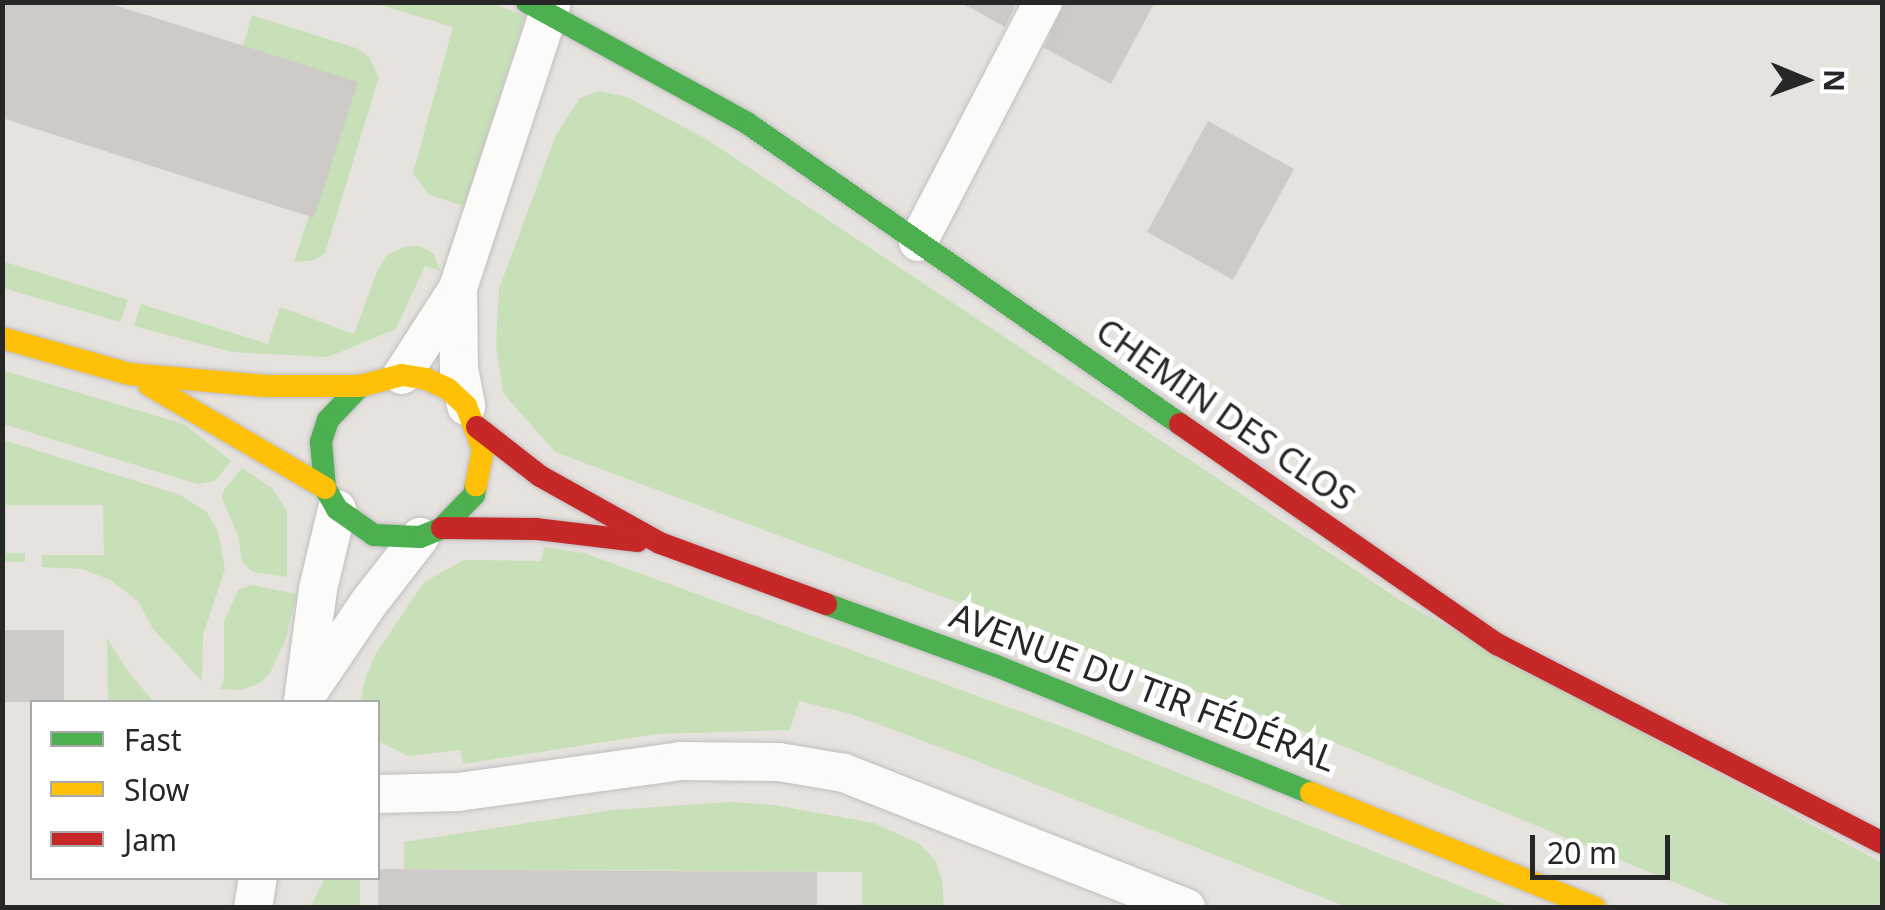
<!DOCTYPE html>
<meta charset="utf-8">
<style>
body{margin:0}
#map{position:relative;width:1885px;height:910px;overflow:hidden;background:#e6e2de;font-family:"Noto Sans",sans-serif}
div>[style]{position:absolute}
.green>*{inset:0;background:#c8e0b8}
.building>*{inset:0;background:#cdcac7}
.roads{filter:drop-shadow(0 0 2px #c0bebf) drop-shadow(0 0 2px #c0bebf)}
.street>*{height:38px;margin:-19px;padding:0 19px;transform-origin:19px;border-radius:19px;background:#fbfbfa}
.fast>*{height:22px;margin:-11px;padding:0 11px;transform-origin:11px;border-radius:11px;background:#4caf50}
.slow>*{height:22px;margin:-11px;padding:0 11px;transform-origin:11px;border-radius:11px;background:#ffc107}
.jam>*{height:22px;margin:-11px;padding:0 11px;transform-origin:11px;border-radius:11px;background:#c62828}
span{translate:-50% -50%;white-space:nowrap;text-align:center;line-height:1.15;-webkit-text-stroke:10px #fff;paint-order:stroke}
.street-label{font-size:35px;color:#272727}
.frame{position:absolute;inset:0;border:5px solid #272727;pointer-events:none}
.legend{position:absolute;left:30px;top:700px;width:350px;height:180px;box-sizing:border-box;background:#fff;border:2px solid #a9a9a9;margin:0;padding:12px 18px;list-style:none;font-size:30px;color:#272727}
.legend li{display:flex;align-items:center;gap:20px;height:50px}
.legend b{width:50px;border:2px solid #a9a9a9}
.north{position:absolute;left:1755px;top:30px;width:100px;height:100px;-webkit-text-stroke:8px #fff;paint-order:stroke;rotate:91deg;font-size:28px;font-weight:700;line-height:40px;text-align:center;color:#272727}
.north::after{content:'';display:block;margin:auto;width:35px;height:45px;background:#272727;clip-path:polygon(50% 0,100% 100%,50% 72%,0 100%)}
.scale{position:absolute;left:1530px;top:835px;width:140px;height:45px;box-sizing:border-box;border:5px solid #272727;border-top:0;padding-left:12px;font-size:30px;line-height:35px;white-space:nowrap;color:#272727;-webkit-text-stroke:8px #fff;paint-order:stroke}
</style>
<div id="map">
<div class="green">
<i style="clip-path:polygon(374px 3px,492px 3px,525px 16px,464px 206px,429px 195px,413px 173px,453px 27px)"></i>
<i style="clip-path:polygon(252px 15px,359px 49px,369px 57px,379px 77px,325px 253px,315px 260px,294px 262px,309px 216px,243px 46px)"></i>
<i style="clip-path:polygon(599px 91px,627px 97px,706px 139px,1408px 605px,1882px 863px,1882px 907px,1734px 907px,1338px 744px,555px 452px,503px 393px,496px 346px,499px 289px,556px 135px,580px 98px)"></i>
<i style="clip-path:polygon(407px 246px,420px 246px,434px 254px,440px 271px,425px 266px,396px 329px,328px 357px,232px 352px,134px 326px,141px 304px,268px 344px,280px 307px,354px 334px,378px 269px,387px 255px)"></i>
<i style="clip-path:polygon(2px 261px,128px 300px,120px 322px,3px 288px)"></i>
<i style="clip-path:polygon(2px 370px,184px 424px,231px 461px,215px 481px,197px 484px,3px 424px)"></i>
<i style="clip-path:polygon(3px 440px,178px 494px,207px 512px,218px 532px,225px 569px,203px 635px,202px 681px,153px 629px,138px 601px,110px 580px,83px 569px,42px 567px,42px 555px,104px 555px,103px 505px,6px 505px,6px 553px,25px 553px,25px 562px,3px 562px)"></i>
<i style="clip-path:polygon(242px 468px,272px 488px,287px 511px,287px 577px,253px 572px,242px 562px,238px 535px,222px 499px,224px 490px)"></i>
<i style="clip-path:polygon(544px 547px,584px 553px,1074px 731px,1512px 907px,1347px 907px,979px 762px,851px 714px,799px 701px,790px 730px,656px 734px,463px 764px,460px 750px,408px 756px,378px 741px,378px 702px,361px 702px,364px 682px,375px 655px,424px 582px,464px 560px,541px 561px)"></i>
<i style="clip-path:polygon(251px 585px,297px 594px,285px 641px,270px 673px,258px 684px,241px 690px,220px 689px,224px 679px,224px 622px,238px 590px)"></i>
<i style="clip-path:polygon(107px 638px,129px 673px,154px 702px,108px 702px)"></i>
<i style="clip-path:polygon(730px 802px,774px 805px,874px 823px,920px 844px,935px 860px,942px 880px,944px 907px,862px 907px,862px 872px,404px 869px,404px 842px,613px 810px)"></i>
<i style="clip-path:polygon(325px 878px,360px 878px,360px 907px,310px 907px)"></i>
</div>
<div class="building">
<i style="clip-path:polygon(2px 2px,105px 2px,358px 82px,314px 218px,2px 118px)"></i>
<i style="clip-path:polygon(960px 2px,1017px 2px,1005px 27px)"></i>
<i style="clip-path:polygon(1065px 2px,1155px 2px,1111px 84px,1044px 48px)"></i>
<i style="clip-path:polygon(1208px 121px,1294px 169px,1233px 280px,1147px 232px)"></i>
<i style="clip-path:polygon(2px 630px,64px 630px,64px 702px,2px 702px)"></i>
<i style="clip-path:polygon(378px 869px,817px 872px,817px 908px,378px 908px)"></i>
</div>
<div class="roads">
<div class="street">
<i style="left:918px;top:242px;width:271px;rotate:-62.5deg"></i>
<i style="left:458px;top:288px;width:81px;rotate:89.3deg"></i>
<i style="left:459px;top:369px;width:38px;rotate:79deg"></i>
<i style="left:402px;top:375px;width:103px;rotate:-57.2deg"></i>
<i style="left:458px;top:288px;width:301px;rotate:-71.8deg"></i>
<i style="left:304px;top:693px;width:105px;rotate:-82.3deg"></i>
<i style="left:318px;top:589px;width:82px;rotate:-76.6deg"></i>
<i style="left:303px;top:700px;width:116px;rotate:-55.9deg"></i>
<i style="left:368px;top:604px;width:85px;rotate:-52.2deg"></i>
<i style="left:378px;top:794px;width:80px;rotate:-1.4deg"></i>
<i style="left:458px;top:792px;width:224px;rotate:-7.9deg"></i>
<i style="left:680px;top:761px;width:99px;rotate:0.6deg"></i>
<i style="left:779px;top:762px;width:66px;rotate:9.6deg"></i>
<i style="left:844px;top:773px;width:368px;rotate:21.5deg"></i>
<i style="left:253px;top:908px;width:30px;rotate:-81deg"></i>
</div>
<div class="fast">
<i style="left:527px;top:2px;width:251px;rotate:28.8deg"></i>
<i style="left:747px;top:123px;width:527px;rotate:34.81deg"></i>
<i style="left:360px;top:386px;width:47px;rotate:133.3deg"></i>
<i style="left:328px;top:420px;width:23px;rotate:108deg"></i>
<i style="left:321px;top:442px;width:46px;rotate:85deg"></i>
<i style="left:325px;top:488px;width:24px;rotate:60deg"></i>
<i style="left:337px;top:509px;width:45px;rotate:35.1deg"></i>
<i style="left:374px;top:535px;width:46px;rotate:2.5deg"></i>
<i style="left:420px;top:537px;width:24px;rotate:-22deg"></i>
<i style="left:442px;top:528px;width:46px;rotate:-45.9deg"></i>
<i style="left:474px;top:495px;width:10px;rotate:-79deg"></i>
<i style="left:826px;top:604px;width:179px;rotate:20deg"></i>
<i style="left:994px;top:665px;width:342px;rotate:22deg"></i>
</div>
<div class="slow">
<i style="left:2px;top:338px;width:132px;rotate:15.8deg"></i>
<i style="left:129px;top:374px;width:137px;rotate:5deg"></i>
<i style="left:265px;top:386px;width:95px"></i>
<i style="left:360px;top:386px;width:43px;rotate:-14.7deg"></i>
<i style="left:402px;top:375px;width:24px;rotate:9deg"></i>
<i style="left:426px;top:379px;width:24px;rotate:24deg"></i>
<i style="left:448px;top:389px;width:25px;rotate:43deg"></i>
<i style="left:466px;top:406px;width:46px;rotate:68.4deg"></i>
<i style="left:483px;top:449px;width:37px;rotate:101deg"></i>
<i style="left:149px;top:385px;width:204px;rotate:30.3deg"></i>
<i style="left:1311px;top:793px;width:306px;rotate:22deg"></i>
</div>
<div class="jam">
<i style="left:1180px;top:424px;width:386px;rotate:34.8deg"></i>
<i style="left:1497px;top:644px;width:433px;rotate:27.3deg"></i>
<i style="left:477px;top:427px;width:80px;rotate:37.9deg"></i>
<i style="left:540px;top:476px;width:137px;rotate:29.2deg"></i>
<i style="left:660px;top:543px;width:177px;rotate:20.2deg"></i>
<i style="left:442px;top:528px;width:94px;rotate:0.6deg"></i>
<i style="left:536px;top:529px;width:102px;rotate:6.8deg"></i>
</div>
</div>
<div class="street-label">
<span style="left:1226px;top:414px;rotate:35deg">CHEMIN DES CLOS</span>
<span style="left:1143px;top:687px;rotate:21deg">AVENUE DU TIR FÉDÉRAL</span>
</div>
<div class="frame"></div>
<ul class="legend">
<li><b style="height:12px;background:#4caf50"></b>Fast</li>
<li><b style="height:12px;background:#ffc107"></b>Slow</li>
<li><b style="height:12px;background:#c62828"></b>Jam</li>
</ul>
<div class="north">N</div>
<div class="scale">20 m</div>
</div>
